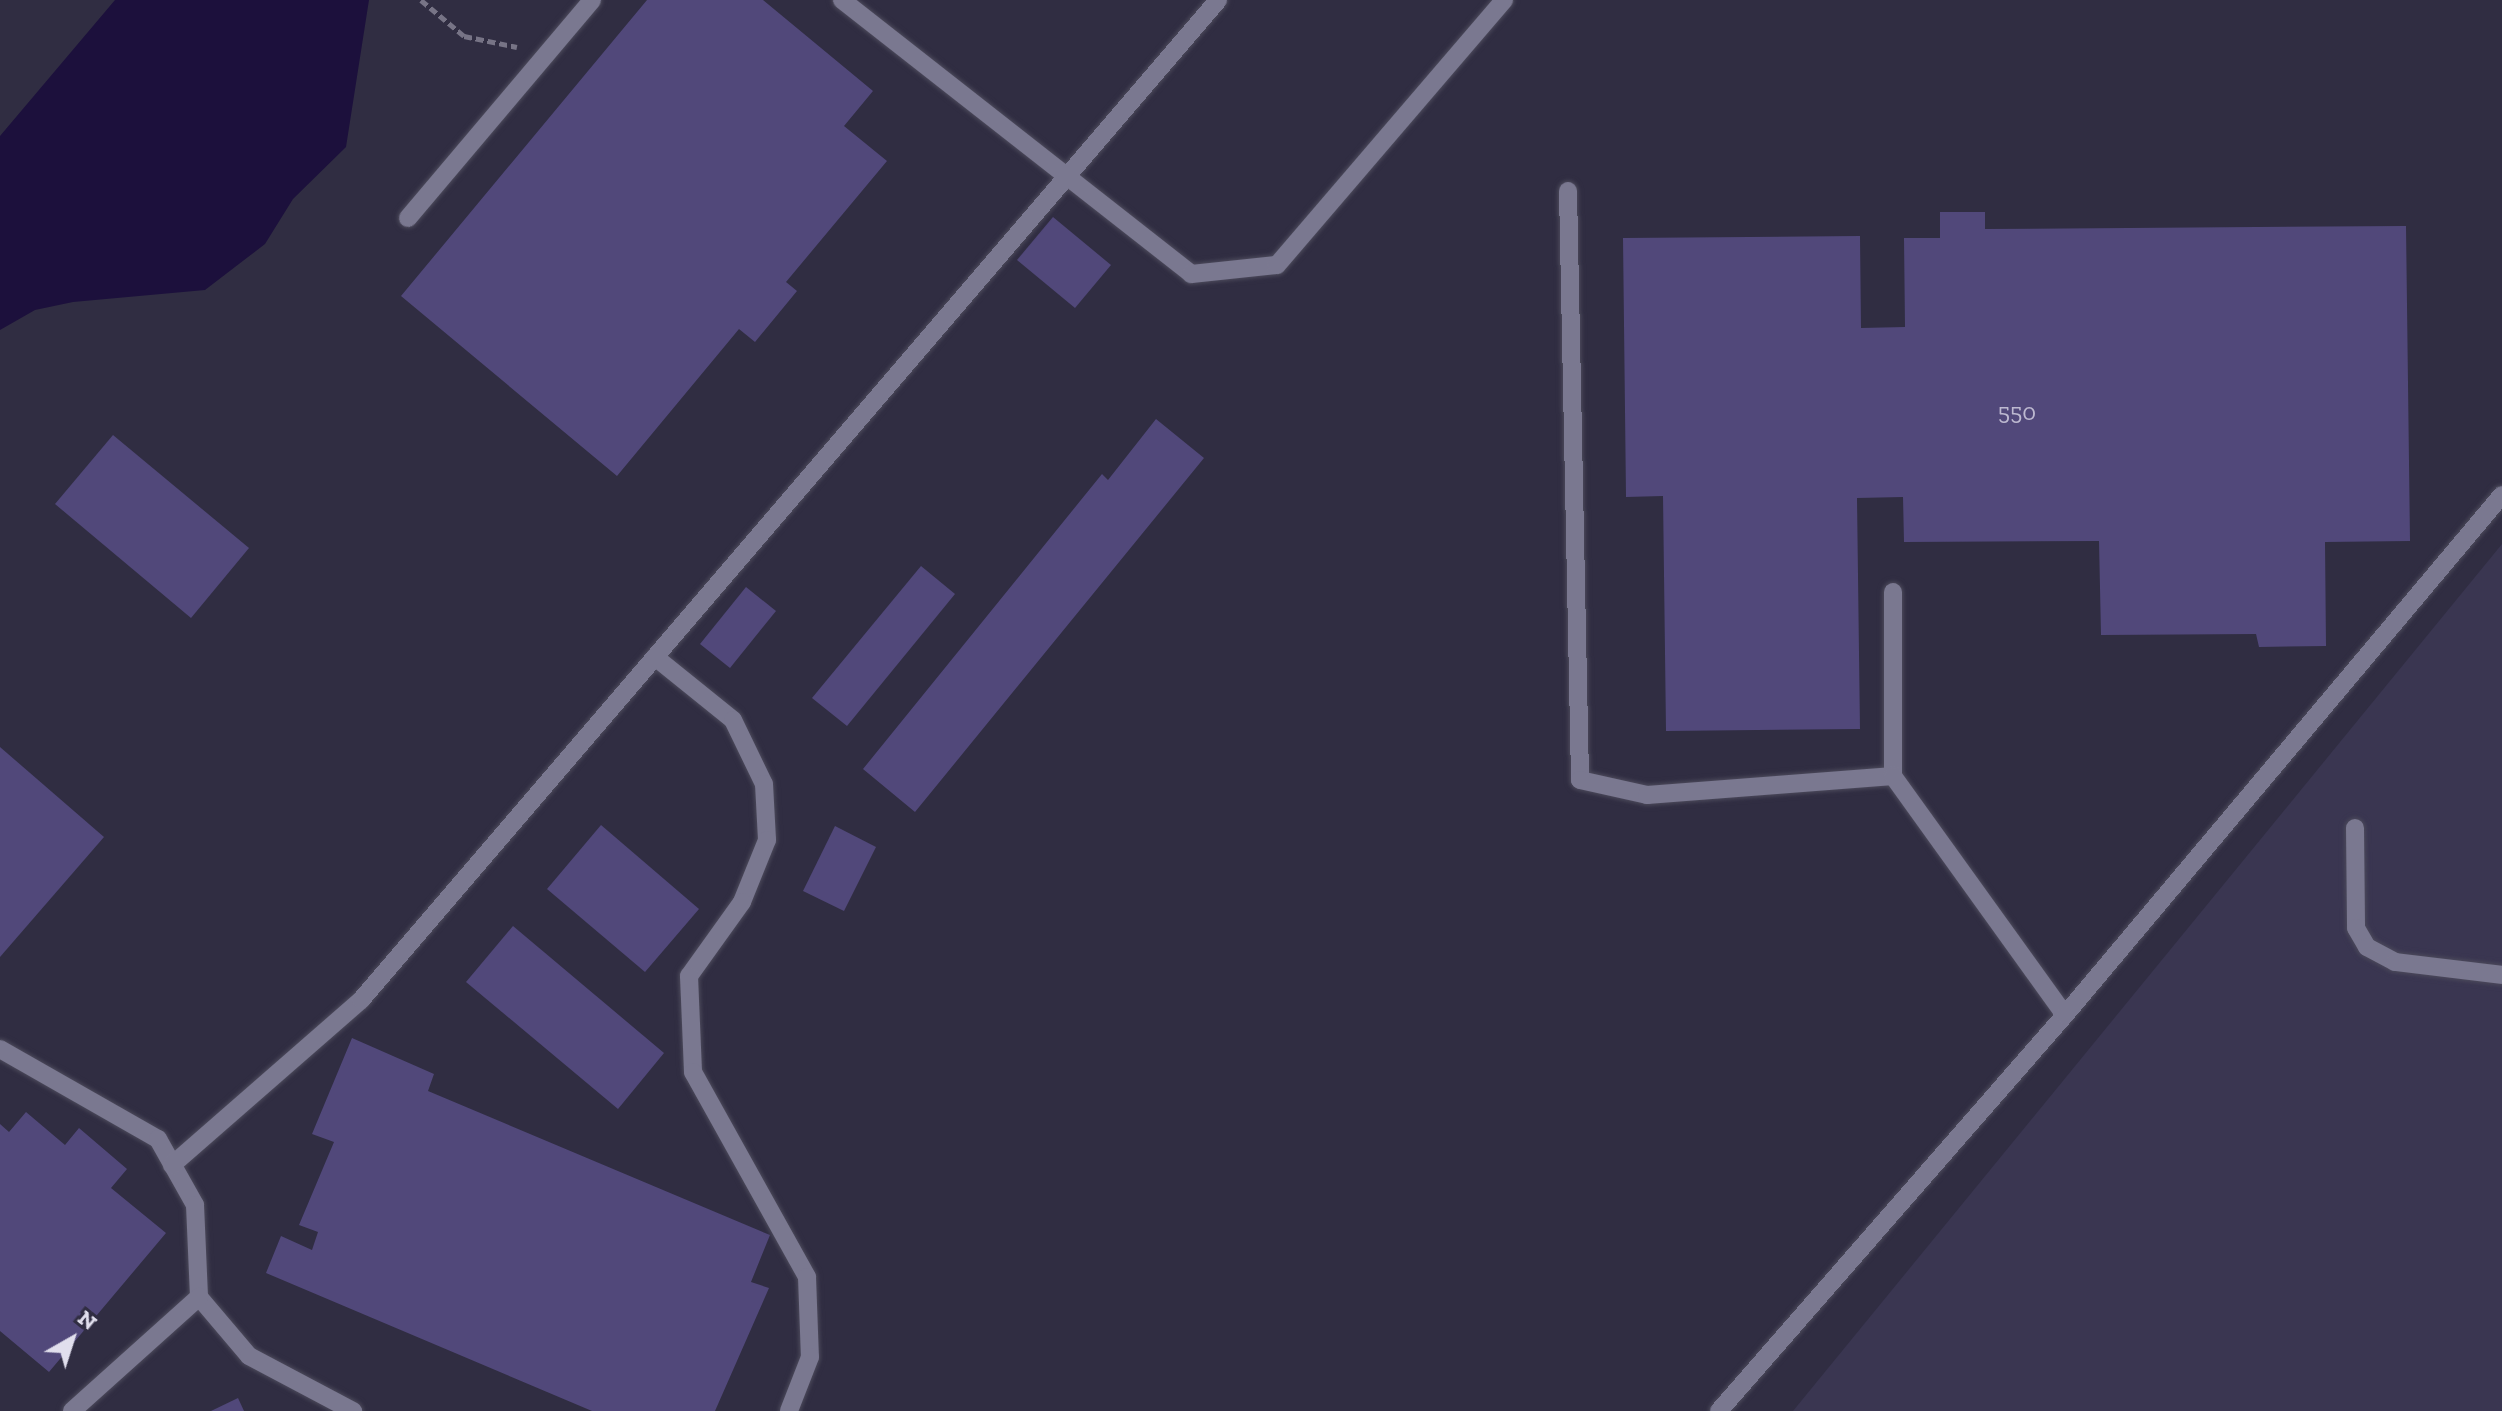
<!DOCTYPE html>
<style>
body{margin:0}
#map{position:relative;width:2502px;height:1411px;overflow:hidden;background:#302d42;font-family:"Zilla Slab",serif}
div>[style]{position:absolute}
.built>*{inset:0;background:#3a3651}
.water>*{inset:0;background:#1c103c}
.building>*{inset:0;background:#51487a}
.path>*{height:5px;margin-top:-2.5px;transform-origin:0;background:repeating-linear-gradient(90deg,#777486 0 8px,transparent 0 12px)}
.roads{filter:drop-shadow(0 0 2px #4c4a5b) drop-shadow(0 0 2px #4c4a5b)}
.service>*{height:18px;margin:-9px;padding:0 9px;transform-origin:9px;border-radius:9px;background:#7a7890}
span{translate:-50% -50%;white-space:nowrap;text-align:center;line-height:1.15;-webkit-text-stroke:7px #302d42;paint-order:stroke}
.number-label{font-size:24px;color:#bdb9d0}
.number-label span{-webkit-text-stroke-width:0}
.north{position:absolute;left:32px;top:1299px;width:80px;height:80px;-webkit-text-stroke:6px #302d42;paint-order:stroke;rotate:39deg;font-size:22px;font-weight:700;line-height:32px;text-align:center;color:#e1dfed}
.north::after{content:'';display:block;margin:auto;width:28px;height:36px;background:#e1dfed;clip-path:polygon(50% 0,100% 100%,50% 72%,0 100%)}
</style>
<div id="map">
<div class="built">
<i style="clip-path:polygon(2502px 544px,2502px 1411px,1793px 1411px)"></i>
</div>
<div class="water">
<i style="clip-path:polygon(115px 0,369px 0,346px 147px,293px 199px,265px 244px,205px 290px,73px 302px,35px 310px,0 330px,0 136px)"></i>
</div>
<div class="building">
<i style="clip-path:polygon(647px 0,763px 0,873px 91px,844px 126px,887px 161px,786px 282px,797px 291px,755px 342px,739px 329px,617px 476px,401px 296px)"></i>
<i style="clip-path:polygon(1940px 212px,1985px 212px,1985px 229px,2406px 226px,2410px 541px,2325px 542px,2326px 646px,2259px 647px,2256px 634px,2101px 635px,2099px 541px,1904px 542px,1903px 497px,1857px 498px,1860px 729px,1666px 731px,1663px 496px,1626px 497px,1623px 238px,1860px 236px,1861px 328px,1905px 327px,1904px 238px,1940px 238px)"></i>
<i style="clip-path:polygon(1053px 217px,1111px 265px,1075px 308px,1017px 260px)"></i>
<i style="clip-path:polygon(1156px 419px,1204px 458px,915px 812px,863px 769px,1102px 474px,1108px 480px)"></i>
<i style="clip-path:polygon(113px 435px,249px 548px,191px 618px,55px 504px)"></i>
<i style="clip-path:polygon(921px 566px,955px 594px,847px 726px,812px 698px)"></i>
<i style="clip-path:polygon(746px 587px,776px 611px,730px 668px,700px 644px)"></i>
<i style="clip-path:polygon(0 747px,104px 837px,0 957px)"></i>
<i style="clip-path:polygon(601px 825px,699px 909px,645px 972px,547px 889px)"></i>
<i style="clip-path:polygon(835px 826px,876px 847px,844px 911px,803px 891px)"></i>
<i style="clip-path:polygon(513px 926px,664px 1053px,618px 1109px,466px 982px)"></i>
<i style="clip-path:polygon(352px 1038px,434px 1074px,428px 1091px,770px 1235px,751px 1282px,769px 1288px,715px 1411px,592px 1411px,266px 1273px,281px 1236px,312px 1250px,318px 1232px,299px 1225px,334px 1142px,312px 1134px)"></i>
<i style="clip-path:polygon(26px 1112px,65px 1145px,79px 1128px,127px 1169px,111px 1188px,166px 1233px,49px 1372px,0 1331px,0 1124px,9px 1132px)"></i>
<i style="clip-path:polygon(238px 1398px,244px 1411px,211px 1411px)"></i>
</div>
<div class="path">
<i style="left:421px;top:0;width:56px;rotate:39.9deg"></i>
<i style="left:464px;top:36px;width:54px;rotate:11.7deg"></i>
</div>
<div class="roads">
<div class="service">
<i style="left:842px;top:0;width:444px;rotate:38.1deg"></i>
<i style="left:1191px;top:274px;width:86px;rotate:-6deg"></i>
<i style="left:1277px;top:265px;width:349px;rotate:-49.4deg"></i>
<i style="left:1568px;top:191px;width:589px;rotate:88.83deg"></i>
<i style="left:1580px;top:780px;width:69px;rotate:12.6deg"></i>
<i style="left:1647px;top:795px;width:247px;rotate:-4.4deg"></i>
<i style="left:408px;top:218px;width:285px;rotate:-49.8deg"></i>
<i style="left:1893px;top:592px;width:184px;rotate:90deg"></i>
<i style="left:1893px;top:776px;width:294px;rotate:54.3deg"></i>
<i style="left:655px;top:657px;width:100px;rotate:38.9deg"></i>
<i style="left:733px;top:720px;width:71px;rotate:64.2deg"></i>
<i style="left:764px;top:784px;width:56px;rotate:86.9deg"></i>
<i style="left:767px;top:840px;width:67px;rotate:112deg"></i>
<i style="left:742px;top:902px;width:91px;rotate:125.6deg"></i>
<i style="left:689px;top:976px;width:96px;rotate:87.6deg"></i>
<i style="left:693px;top:1072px;width:235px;rotate:60.9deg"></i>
<i style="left:807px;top:1277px;width:80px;rotate:87.9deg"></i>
<i style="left:810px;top:1357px;width:58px;rotate:111.3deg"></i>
<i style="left:2355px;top:828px;width:100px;rotate:89.4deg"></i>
<i style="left:2356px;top:928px;width:22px;rotate:60deg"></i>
<i style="left:2367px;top:947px;width:32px;rotate:28deg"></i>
<i style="left:2395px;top:962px;width:108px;rotate:6.9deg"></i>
<i style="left:0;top:1049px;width:182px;rotate:29.7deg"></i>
<i style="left:158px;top:1139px;width:76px;rotate:60.7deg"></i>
<i style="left:195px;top:1205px;width:92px;rotate:87.5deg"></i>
<i style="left:199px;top:1297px;width:77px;rotate:49.7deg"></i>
<i style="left:249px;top:1356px;width:118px;rotate:27.9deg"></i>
<i style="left:172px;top:1165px;width:251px;rotate:-41.1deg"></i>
<i style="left:361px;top:1000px;width:1317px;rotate:-49.4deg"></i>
<i style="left:72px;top:1411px;width:171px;rotate:-41.9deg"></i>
<i style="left:1719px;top:1411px;width:526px;rotate:-48.86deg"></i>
<i style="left:2065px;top:1015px;width:679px;rotate:-49.96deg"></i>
</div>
</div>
<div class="number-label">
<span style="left:2017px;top:412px">550</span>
</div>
<div class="north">N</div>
</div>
